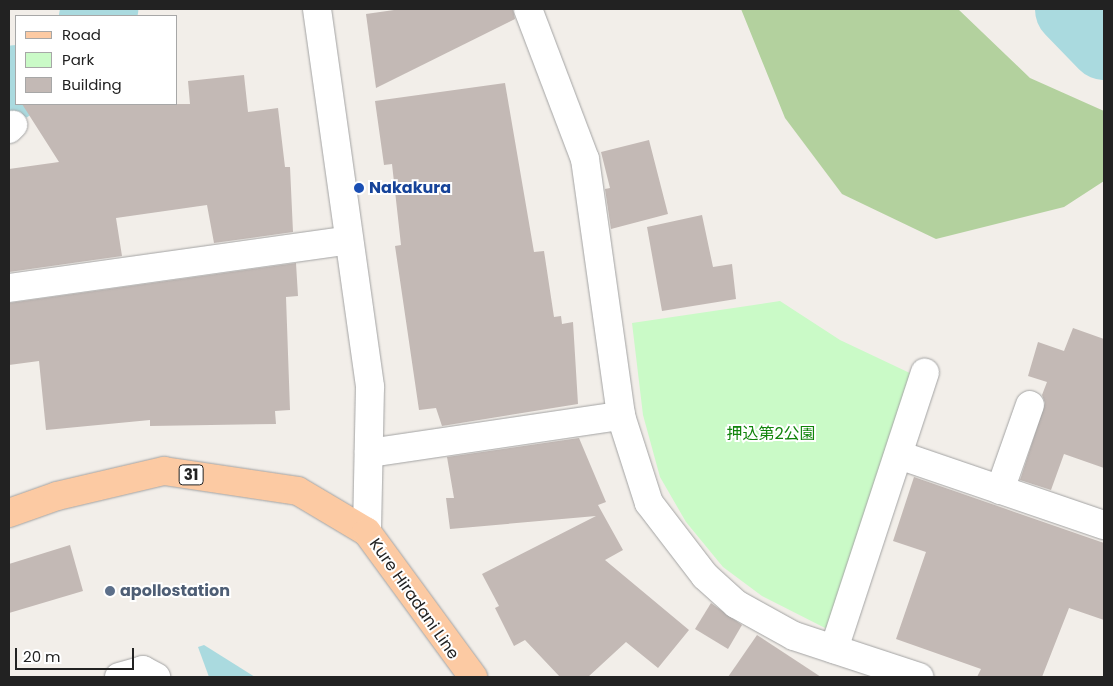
<!DOCTYPE html>
<meta charset="utf-8">
<style>
body{margin:0}
#map{position:relative;width:1113px;height:686px;overflow:hidden;background:#f2eee9;font-family:Poppins,"Noto Sans JP",sans-serif}
div>[style]{position:absolute}
.forest>*{inset:0;background:#b3d19e}
.park>*{inset:0;background:#cafac7}
.water>*{inset:0;background:#aadadf}
.river>*{height:71px;margin:-35.5px;padding:0 35.5px;transform-origin:35.5px;border-radius:35.5px;background:#aadadf}
.building>*{inset:0;background:#c3b9b5}
.roads{filter:drop-shadow(0 0 1px #a3a3a3) drop-shadow(0 0 1px #a3a3a3)}
.minor>*{height:28px;margin:-14px;padding:0 14px;transform-origin:14px;border-radius:14px;background:#fff}
.major>*{height:28px;margin:-14px;padding:0 14px;transform-origin:14px;border-radius:14px;background:#fccaa3}
.dots>*{width:14px;height:14px;translate:-50% -50%;box-sizing:border-box;border:2px solid #fff;border-radius:50%}
span{translate:-50% -50%;white-space:nowrap;text-align:center;line-height:1.15;-webkit-text-stroke:4px #fff;paint-order:stroke}
.shield-label span{padding:1px 4px;background:#fff;border:1px solid;border-radius:4px;-webkit-text-stroke-width:0}
.shield-label{font-size:15px;color:#222;font-weight:700}
.transit-label{font-size:16px;color:#164399;font-weight:700}
.left{translate:0 -50%;text-align:left}
.park-label{font-size:16px;color:#11840b}
.service-label{font-size:16px;color:#4e5e75;font-weight:700}
.street-label{font-size:16px;color:#222}
.frame{position:absolute;inset:0;border:10px solid #222;pointer-events:none}
.legend{position:absolute;left:15px;top:15px;width:162px;height:90px;box-sizing:border-box;background:#fff;border:1px solid #a7a7a7;margin:0;padding:6px 9px;list-style:none;font-size:15px;color:#222}
.legend li{display:flex;align-items:center;gap:10px;height:25px}
.legend b{width:25px;border:1px solid #a7a7a7}
.scale{position:absolute;left:15px;top:648px;width:119px;height:22px;box-sizing:border-box;border:2px solid #222;border-top:0;padding-left:6px;font-size:15px;line-height:18px;white-space:nowrap;color:#222;-webkit-text-stroke:4px #fff;paint-order:stroke}
</style>
<div id="map">
<div class="forest">
<i style="clip-path:polygon(741px 9px,958px 9px,1030px 78px,1104px 111px,1104px 181px,1064px 207px,936px 239px,842px 194px,785px 118px)"></i>
</div>
<div class="park">
<i style="clip-path:polygon(780px 301px,840px 340px,914px 375px,829px 630px,762px 596px,723px 567px,686px 522px,660px 477px,643px 415px,632px 323px)"></i>
</div>
<div class="water">
<i style="clip-path:polygon(204px 645px,255px 677px,209px 677px,198px 647px)"></i>
</div>
<div class="river">
<i style="left:1070px;top:9px;width:49px;rotate:45.8deg"></i>
<i style="left:94px;top:16px;width:11px;rotate:-41deg"></i>
<i style="left:9px;top:86px;width:9px;rotate:-41deg"></i>
</div>
<div class="building">
<i style="clip-path:polygon(401px 9px,513px 9px,515px 19px,376px 88px,366px 14px)"></i>
<i style="clip-path:polygon(244px 75px,248px 112px,278px 108px,285px 167px,290px 167px,293px 232px,214px 243px,207px 205px,116px 218px,122px 256px,9px 272px,9px 169px,59px 162px,22px 104px,190px 104px,188px 81px)"></i>
<i style="clip-path:polygon(505px 83px,534px 252px,544px 251px,554px 317px,561px 316px,562px 324px,573px 322px,578px 404px,442px 426px,436px 408px,419px 410px,395px 246px,401px 245px,392px 164px,384px 165px,375px 101px)"></i>
<i style="clip-path:polygon(649px 140px,668px 214px,611px 229px,605px 189px,610px 188px,601px 152px)"></i>
<i style="clip-path:polygon(702px 215px,713px 267px,732px 264px,736px 299px,662px 311px,647px 227px)"></i>
<i style="clip-path:polygon(296px 263px,298px 296px,286px 297px,290px 410px,275px 411px,276px 424px,150px 426px,150px 420px,46px 430px,39px 361px,9px 365px,9px 303px)"></i>
<i style="clip-path:polygon(1073px 328px,1104px 339px,1104px 468px,1064px 454px,1051px 490px,1020px 480px,1045px 403px,1042px 395px,1047px 382px,1028px 376px,1038px 342px,1064px 351px)"></i>
<i style="clip-path:polygon(579px 438px,606px 502px,598px 505px,623px 550px,605px 560px,689px 630px,658px 668px,626px 642px,588px 677px,560px 677px,525px 640px,514px 646px,495px 608px,499px 606px,482px 574px,596px 516px,450px 529px,446px 498px,454px 498px,447px 457px)"></i>
<i style="clip-path:polygon(914px 477px,1104px 543px,1104px 620px,1069px 608px,1042px 677px,977px 677px,981px 669px,896px 639px,926px 552px,893px 541px)"></i>
<i style="clip-path:polygon(70px 545px,83px 591px,9px 613px,9px 564px)"></i>
<i style="clip-path:polygon(711px 603px,742px 625px,728px 649px,695px 629px)"></i>
<i style="clip-path:polygon(757px 635px,821px 677px,728px 677px)"></i>
</div>
<div class="roads">
<div class="minor">
<i style="left:317px;top:9px;width:382px;rotate:82deg"></i>
<i style="left:370px;top:387px;width:145px;rotate:91.2deg"></i>
<i style="left:528px;top:9px;width:160px;rotate:69.2deg"></i>
<i style="left:585px;top:159px;width:260px;rotate:82deg"></i>
<i style="left:621px;top:416px;width:91px;rotate:72.2deg"></i>
<i style="left:649px;top:503px;width:92px;rotate:52.5deg"></i>
<i style="left:705px;top:576px;width:42px;rotate:42.1deg"></i>
<i style="left:736px;top:604px;width:66px;rotate:28.9deg"></i>
<i style="left:794px;top:636px;width:132px;rotate:18.2deg"></i>
<i style="left:9px;top:129px;width:6px;rotate:-45deg"></i>
<i style="left:9px;top:288px;width:343px;rotate:-8deg"></i>
<i style="left:369px;top:453px;width:255px;rotate:-8.4deg"></i>
<i style="left:899px;top:455px;width:217px;rotate:18.9deg"></i>
<i style="left:1000px;top:490px;width:90px;rotate:-70.6deg"></i>
<i style="left:834px;top:649px;width:291px;rotate:-71.8deg"></i>
<i style="left:119px;top:677px;width:25px;rotate:-16deg"></i>
<i style="left:143px;top:670px;width:15px;rotate:28deg"></i>
</div>
<div class="major">
<i style="left:9px;top:513px;width:51px;rotate:-19.5deg"></i>
<i style="left:57px;top:496px;width:110px;rotate:-13.2deg"></i>
<i style="left:164px;top:471px;width:135px;rotate:8.5deg"></i>
<i style="left:298px;top:491px;width:80px;rotate:30.7deg"></i>
<i style="left:367px;top:532px;width:180px;rotate:53.8deg"></i>
</div>
</div>
<div class="dots">
<i style="left:359px;top:188px;background:#1a4fb4"></i>
<i style="left:110px;top:591px;background:#5c6f8a"></i>
</div>
<div class="shield-label">
<span style="left:191px;top:475px">31</span>
</div>
<div class="transit-label">
<span class="left" style="left:369px;top:188px">Nakakura</span>
</div>
<div class="park-label">
<span style="left:771px;top:434px">押込第2公園</span>
</div>
<div class="service-label">
<span class="left" style="left:120px;top:591px">apollostation</span>
</div>
<div class="street-label">
<span style="left:414px;top:599px;rotate:55deg">Kure Hiradani Line</span>
</div>
<div class="frame"></div>
<ul class="legend">
<li><b style="height:6px;background:#fccaa3"></b>Road</li>
<li><b style="height:14px;background:#cafac7"></b>Park</li>
<li><b style="height:14px;background:#c3b9b5"></b>Building</li>
</ul>
<div class="scale">20 m</div>
</div>
